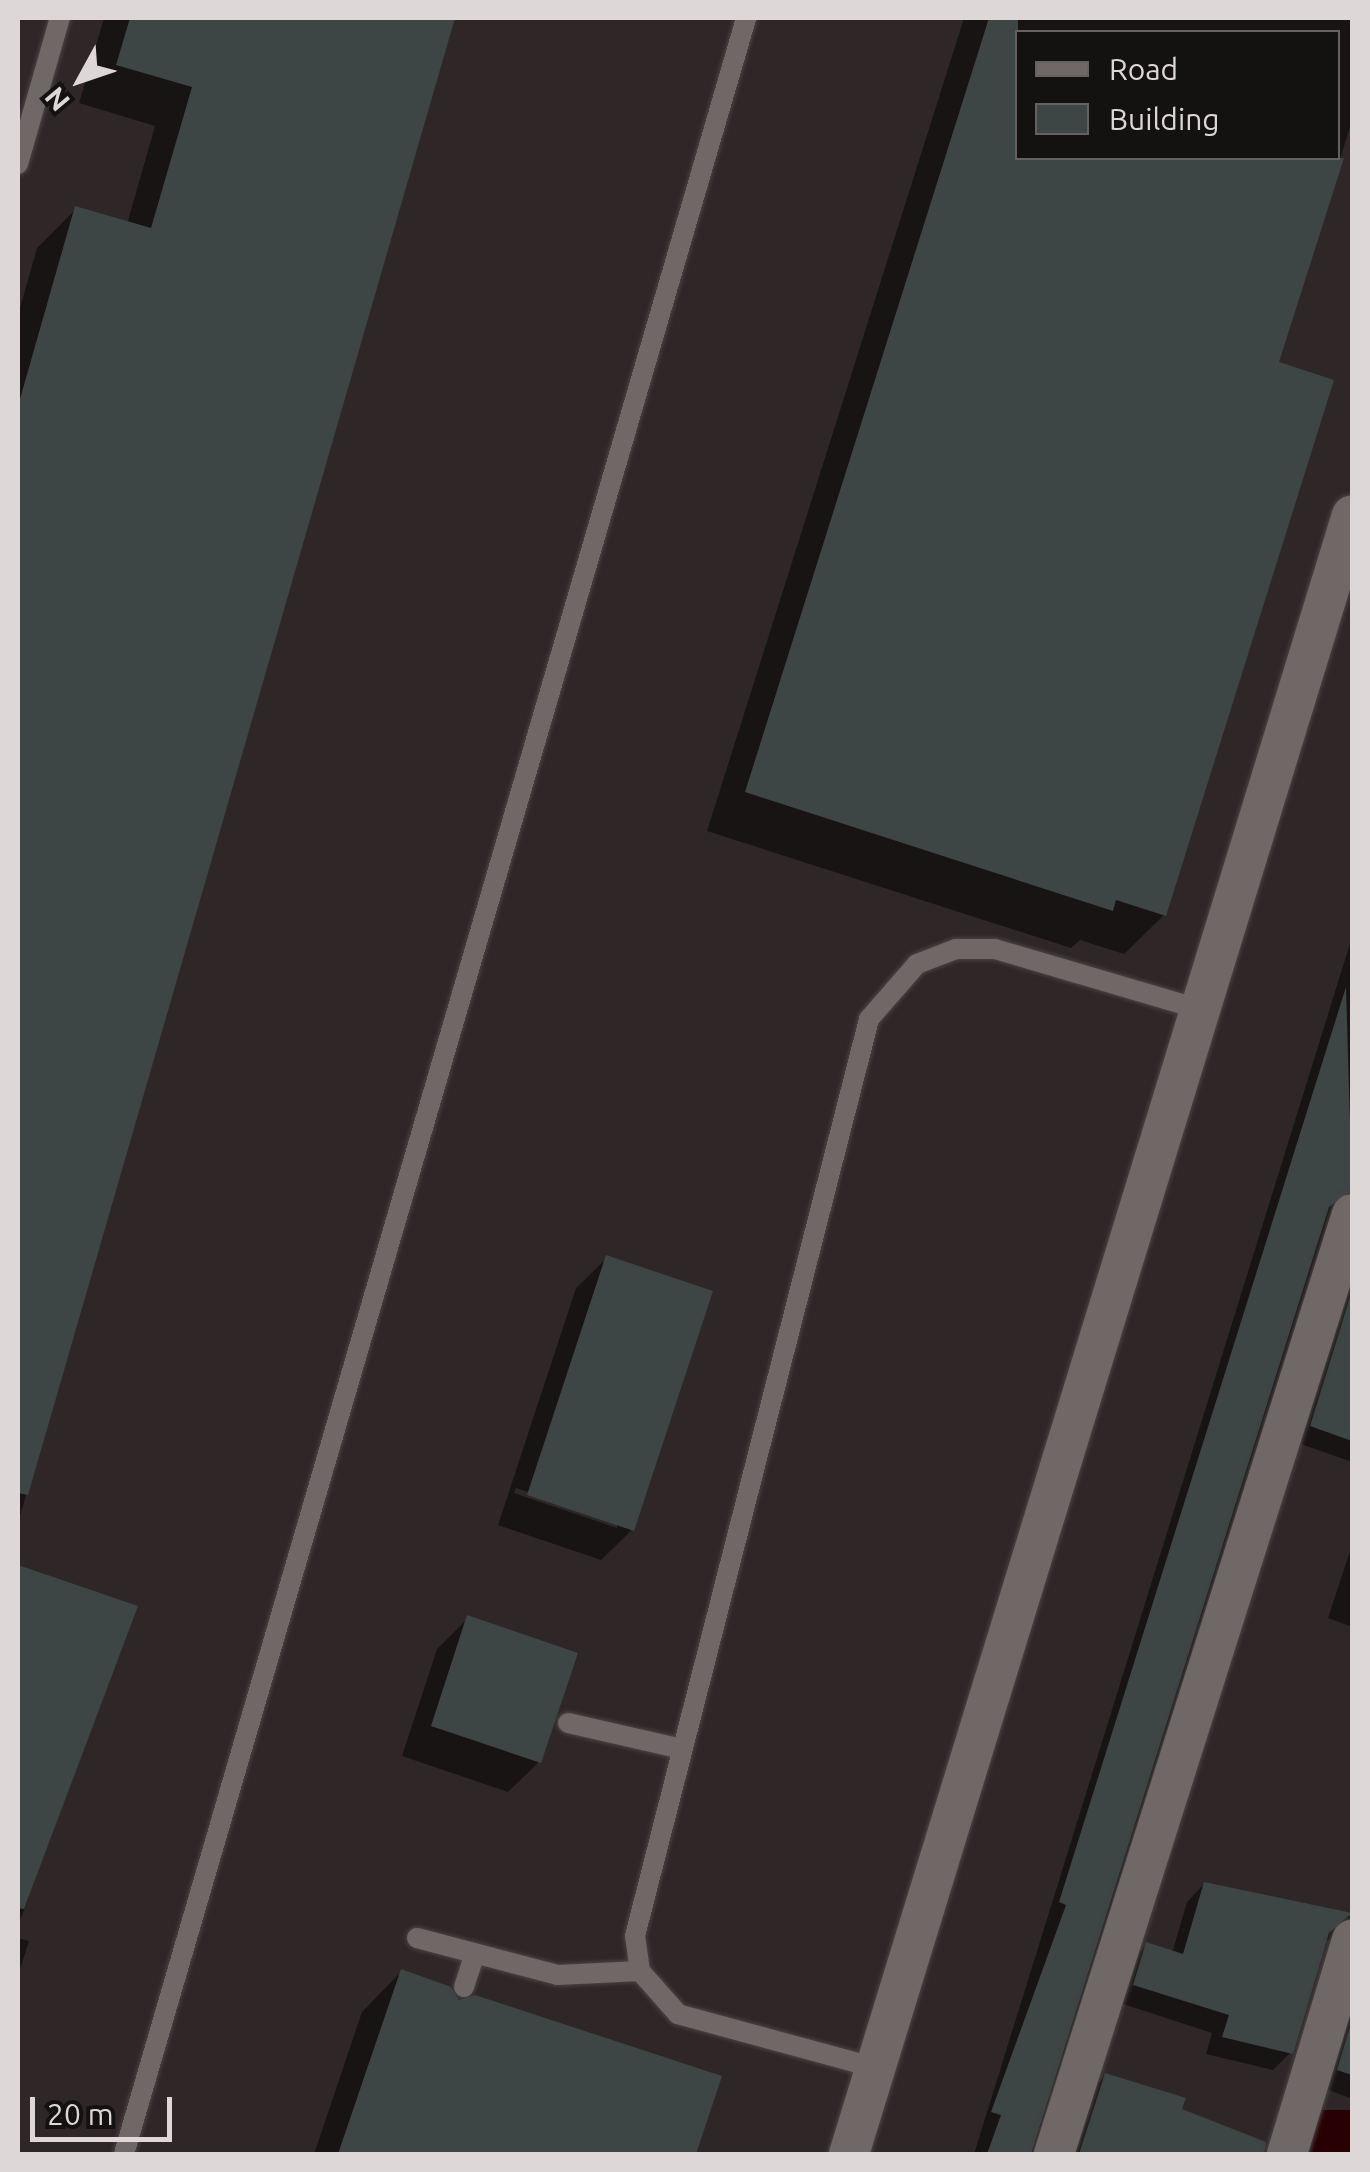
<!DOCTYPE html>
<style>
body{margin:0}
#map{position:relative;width:1370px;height:2172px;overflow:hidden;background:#2f2727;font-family:Ubuntu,sans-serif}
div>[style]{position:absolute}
.water>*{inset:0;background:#280004}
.shadow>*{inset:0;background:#0007}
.building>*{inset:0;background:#3d4645}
.roads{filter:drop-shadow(0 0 2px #4a4444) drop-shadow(0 0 2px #4a4444)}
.lane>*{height:20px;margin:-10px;padding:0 10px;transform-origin:10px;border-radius:10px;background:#706767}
.street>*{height:40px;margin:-20px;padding:0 20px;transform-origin:20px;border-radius:20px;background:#706767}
span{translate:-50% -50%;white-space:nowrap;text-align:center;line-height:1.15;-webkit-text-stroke:8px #141111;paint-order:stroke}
.frame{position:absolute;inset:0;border:20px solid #ddd8d7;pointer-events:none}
.legend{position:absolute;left:1015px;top:30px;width:325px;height:130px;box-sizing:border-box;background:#141111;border:2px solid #646160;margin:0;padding:12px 18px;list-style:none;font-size:30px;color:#ddd8d7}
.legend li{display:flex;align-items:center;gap:20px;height:50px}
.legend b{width:50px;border:2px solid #646160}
.north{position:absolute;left:30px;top:30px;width:100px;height:100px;-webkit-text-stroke:8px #141111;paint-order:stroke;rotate:230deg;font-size:28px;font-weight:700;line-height:40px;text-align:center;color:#ddd8d7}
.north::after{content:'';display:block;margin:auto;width:35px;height:45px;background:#ddd8d7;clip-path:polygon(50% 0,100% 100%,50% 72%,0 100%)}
.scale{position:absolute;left:30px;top:2097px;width:142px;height:45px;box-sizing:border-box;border:5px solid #ddd8d7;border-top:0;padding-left:12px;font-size:30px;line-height:35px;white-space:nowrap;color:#ddd8d7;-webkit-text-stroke:8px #141111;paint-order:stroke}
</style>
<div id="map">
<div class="water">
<i style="clip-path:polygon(1319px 2110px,1352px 2110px,1352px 2154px,1305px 2154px)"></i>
</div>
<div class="shadow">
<i style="clip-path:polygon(104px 18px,452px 18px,18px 1523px,18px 315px,37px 248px,76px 209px,127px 224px,155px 126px,79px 103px)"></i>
<i style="clip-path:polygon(evenodd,964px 18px,1352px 18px,1352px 121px,1276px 364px,1164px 915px,1124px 954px,1080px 940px,1071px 948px,707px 831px,964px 18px,1018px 32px,1338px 32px,1338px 158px,1018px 158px,1018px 32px)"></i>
<i style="clip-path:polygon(1352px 937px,1352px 1149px,1032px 2154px,974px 2154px)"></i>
<i style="clip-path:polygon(evenodd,607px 1258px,632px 1530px,601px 1560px,498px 1525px,576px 1288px,607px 1258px,516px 1488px,617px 1522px,617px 1528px,514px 1493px,516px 1488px)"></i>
<i style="clip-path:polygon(1352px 1280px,1352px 1462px,1295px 1442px)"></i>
<i style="clip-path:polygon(1352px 1545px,1352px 1627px,1328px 1618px)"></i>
<i style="clip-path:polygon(18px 1568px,134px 1608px,18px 1926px)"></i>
<i style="clip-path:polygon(468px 1618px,539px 1762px,508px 1792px,402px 1756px,437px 1649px)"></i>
<i style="clip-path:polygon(1204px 1884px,1352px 1917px,1352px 1954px,1342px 1934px,1324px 1942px,1290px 2053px,1273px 2070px,1206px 2054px,1212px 2033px,1117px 2002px,1129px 1963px,1147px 1945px,1172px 1953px,1187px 1902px)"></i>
<i style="clip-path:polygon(18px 1938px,29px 1941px,18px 1976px)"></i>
<i style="clip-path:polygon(401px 1972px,458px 2003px,719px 2077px,694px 2154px,314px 2154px,362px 2012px)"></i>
<i style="clip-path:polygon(1352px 1984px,1352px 2099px,1321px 2087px)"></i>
<i style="clip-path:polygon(1105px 2076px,1254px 2141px,1249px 2154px,1068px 2154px,1089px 2092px)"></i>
</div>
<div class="building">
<i style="clip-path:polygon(130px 18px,455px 18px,28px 1495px,18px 1493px,18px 406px,75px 206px,151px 228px,192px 87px,116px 65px)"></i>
<i style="clip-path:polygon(989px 18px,1018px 18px,1018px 158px,1344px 158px,1279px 362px,1334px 380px,1166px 916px,1116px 900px,1113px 911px,745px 792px)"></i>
<i style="clip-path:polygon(1346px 987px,1352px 1191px,1329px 1207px,1031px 2154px,987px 2154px,1001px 2115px,991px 2112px,1066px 1905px,1059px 1902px)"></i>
<i style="clip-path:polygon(606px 1255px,713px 1291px,634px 1531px,527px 1495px)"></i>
<i style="clip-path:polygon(1352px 1291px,1352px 1441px,1310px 1426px)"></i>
<i style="clip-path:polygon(18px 1565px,138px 1606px,24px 1909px,18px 1908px)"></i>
<i style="clip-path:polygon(467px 1615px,578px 1653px,541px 1763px,431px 1726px)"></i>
<i style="clip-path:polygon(1204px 1882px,1352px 1913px,1329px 1933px,1293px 2054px,1222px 2037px,1229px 2015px,1133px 1985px,1146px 1942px,1183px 1954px)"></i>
<i style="clip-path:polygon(401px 1969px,451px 1987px,459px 2000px,475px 1995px,722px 2076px,696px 2154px,338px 2154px)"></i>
<i style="clip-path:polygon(1352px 2020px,1352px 2075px,1337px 2070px)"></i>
<i style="clip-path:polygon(1105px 2073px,1186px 2098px,1182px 2109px,1266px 2142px,1264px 2154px,1079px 2154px)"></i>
</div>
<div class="roads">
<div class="lane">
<i style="left:18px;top:164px;width:152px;rotate:-74deg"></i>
<i style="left:568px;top:1723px;width:117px;rotate:12.8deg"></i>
<i style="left:417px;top:1938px;width:146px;rotate:14.7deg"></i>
<i style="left:558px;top:1975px;width:82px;rotate:-2.8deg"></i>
<i style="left:464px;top:1987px;width:35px;rotate:-72deg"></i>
<i style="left:880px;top:2069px;width:209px;rotate:-164.8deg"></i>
<i style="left:678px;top:2014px;width:57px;rotate:-131.5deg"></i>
<i style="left:640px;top:1971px;width:35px;rotate:-98deg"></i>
<i style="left:635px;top:1936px;width:946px;rotate:-75.68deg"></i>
<i style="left:869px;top:1019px;width:73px;rotate:-48.9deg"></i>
<i style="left:917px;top:964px;width:42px;rotate:-21deg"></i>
<i style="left:956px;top:949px;width:39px"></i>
<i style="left:995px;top:949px;width:216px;rotate:16.4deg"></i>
<i style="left:124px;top:2154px;width:2225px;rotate:-73.76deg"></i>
</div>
<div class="street">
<i style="left:849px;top:2154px;width:1714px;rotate:-72.94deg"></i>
<i style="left:1054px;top:2154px;width:986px;rotate:-72.41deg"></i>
<i style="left:1287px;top:2154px;width:224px;rotate:-73.1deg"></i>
</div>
</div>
<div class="frame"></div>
<ul class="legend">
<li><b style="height:12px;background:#706767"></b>Road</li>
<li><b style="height:28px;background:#3d4645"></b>Building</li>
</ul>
<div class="north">N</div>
<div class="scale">20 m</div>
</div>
